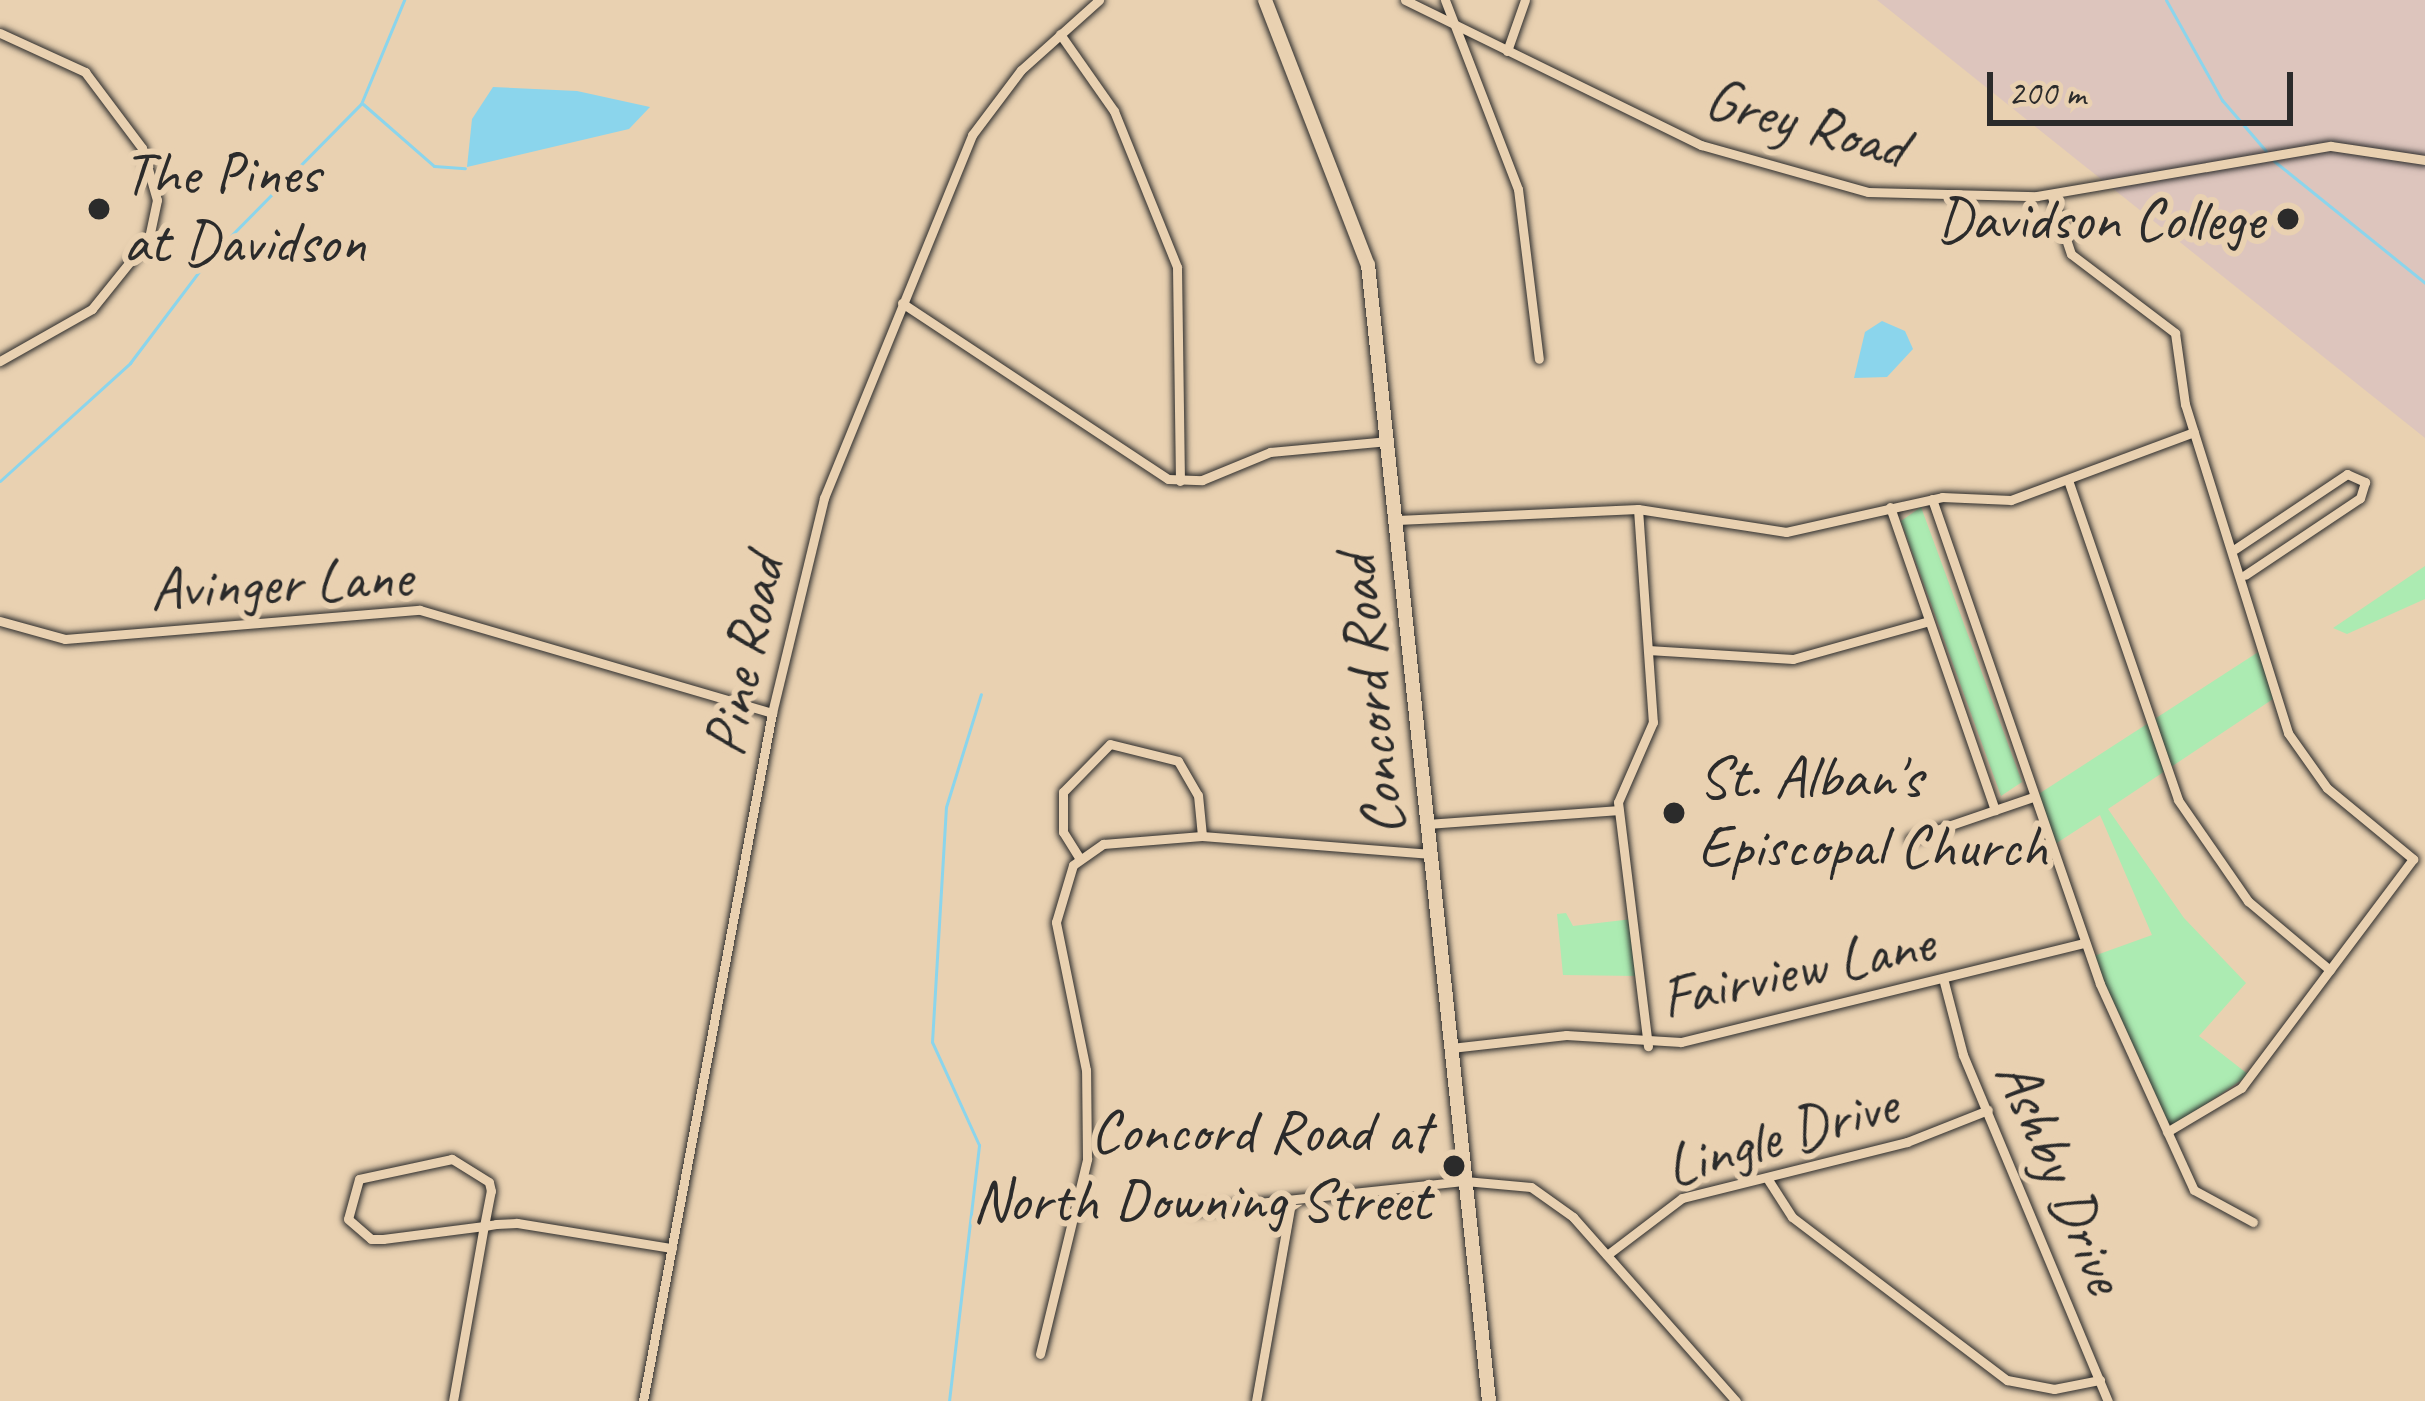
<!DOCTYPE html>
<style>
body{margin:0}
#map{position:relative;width:2425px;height:1401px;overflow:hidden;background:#e9d1b1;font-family:Caveat,sans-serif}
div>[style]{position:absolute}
.built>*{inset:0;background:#ddc5bd}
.green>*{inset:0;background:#acebb2}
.water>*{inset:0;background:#8bd5ec}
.stream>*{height:3px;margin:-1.5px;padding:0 1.5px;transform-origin:1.5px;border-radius:1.5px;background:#8bd5ec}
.roads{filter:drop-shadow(0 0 3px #2b2b2b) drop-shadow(0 0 3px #2b2b2b)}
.street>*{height:9px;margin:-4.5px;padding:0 4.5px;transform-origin:4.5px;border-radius:4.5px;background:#e9d1b1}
.secondary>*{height:14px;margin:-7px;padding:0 7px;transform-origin:7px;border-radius:7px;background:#e9d1b1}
.dots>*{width:33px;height:33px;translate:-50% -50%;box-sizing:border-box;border:6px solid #e9d1b1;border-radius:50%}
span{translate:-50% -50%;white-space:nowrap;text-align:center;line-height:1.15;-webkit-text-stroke:12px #e9d1b1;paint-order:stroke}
.street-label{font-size:60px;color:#2b2b2b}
.poi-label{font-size:60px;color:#2b2b2b}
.left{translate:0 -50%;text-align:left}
.right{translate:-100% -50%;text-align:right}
.scale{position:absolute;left:1987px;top:72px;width:306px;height:54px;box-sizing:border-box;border:6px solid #2b2b2b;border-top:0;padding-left:15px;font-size:36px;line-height:42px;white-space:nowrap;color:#2b2b2b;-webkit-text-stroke:9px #e9d1b1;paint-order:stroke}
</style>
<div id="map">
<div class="built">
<i style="clip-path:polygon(1877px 0,2425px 0,2425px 438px)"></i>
</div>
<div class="green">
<i style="clip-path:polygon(1921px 507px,2022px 782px,2001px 796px,1901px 521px)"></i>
<i style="clip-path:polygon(2425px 566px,2425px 599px,2347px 634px,2333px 628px)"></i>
<i style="clip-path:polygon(2266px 647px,2276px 697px,2108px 809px,2184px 918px,2246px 983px,2199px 1036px,2249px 1075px,2168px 1130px,2091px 957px,2152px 935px,2100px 815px,2052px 846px,2034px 797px)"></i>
<i style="clip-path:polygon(1566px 913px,1573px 926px,1632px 919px,1638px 976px,1563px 975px,1557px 914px)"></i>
</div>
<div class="water">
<i style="clip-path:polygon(493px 87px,577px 91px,650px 107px,629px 129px,467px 167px,472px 119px)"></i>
<i style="clip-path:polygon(1882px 321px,1905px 331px,1913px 349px,1887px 377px,1854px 378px,1865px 332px)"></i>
</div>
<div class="stream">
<i style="left:2166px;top:0;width:115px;rotate:60.8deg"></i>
<i style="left:2222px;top:100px;width:67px;rotate:49.2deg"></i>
<i style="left:363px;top:104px;width:94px;rotate:41.1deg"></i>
<i style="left:434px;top:166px;width:31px;rotate:4deg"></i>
<i style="left:2274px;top:161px;width:194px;rotate:38.9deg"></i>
<i style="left:0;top:481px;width:176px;rotate:-42.2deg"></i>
<i style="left:130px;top:363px;width:133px;rotate:-53deg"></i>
<i style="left:210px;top:257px;width:215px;rotate:-45.4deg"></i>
<i style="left:361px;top:104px;width:113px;rotate:-67.5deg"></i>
<i style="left:949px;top:1401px;width:258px;rotate:-83.3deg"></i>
<i style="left:979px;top:1145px;width:113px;rotate:-114.5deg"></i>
<i style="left:932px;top:1042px;width:235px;rotate:-86.6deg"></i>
<i style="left:946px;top:807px;width:118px;rotate:-72.8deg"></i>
</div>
<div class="roads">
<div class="street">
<i style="left:1405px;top:0;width:330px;rotate:26.1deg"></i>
<i style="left:1701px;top:145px;width:173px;rotate:15.7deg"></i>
<i style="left:1868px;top:192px;width:169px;rotate:1.4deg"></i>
<i style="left:2037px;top:196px;width:298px;rotate:-9.7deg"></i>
<i style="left:2331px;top:146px;width:95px;rotate:8.5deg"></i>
<i style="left:1445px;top:0;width:203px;rotate:68.9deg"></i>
<i style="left:1518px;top:189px;width:171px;rotate:83deg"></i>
<i style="left:0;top:33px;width:94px;rotate:24.6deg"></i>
<i style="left:85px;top:72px;width:95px;rotate:53.1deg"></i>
<i style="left:142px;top:148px;width:54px;rotate:73.9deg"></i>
<i style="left:157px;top:200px;width:39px;rotate:102deg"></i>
<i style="left:149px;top:238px;width:91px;rotate:128.8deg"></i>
<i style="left:92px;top:309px;width:106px;rotate:150.5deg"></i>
<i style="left:1060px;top:34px;width:94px;rotate:55deg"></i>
<i style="left:1114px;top:111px;width:168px;rotate:68deg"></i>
<i style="left:1177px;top:267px;width:214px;rotate:89.2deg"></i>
<i style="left:1507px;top:51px;width:54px;rotate:-70.6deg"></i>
<i style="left:2051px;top:194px;width:63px;rotate:71.6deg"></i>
<i style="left:2071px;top:254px;width:131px;rotate:37.2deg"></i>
<i style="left:2175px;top:333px;width:72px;rotate:82deg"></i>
<i style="left:2185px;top:404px;width:345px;rotate:72.6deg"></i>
<i style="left:2288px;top:733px;width:67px;rotate:54.7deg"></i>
<i style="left:2327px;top:788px;width:112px;rotate:39.5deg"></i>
<i style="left:2413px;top:859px;width:286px;rotate:126.9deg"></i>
<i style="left:2241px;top:1088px;width:86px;rotate:149.3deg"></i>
<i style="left:902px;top:303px;width:319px;rotate:33.5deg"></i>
<i style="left:1168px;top:479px;width:34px;rotate:2deg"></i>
<i style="left:1202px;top:480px;width:74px;rotate:-22.4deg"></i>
<i style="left:1270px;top:452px;width:119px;rotate:-5.3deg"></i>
<i style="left:2068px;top:480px;width:338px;rotate:71deg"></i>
<i style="left:2178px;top:800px;width:123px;rotate:55.3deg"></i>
<i style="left:2248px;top:901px;width:107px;rotate:40.1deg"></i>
<i style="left:1932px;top:499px;width:513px;rotate:70.89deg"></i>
<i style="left:2100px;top:984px;width:226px;rotate:65.5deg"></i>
<i style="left:2194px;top:1190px;width:67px;rotate:28.5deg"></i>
<i style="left:1890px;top:507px;width:321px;rotate:70.9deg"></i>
<i style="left:1638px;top:509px;width:214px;rotate:86deg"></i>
<i style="left:1653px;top:722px;width:87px;rotate:113.6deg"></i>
<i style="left:1618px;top:802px;width:246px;rotate:83deg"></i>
<i style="left:1397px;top:520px;width:241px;rotate:-2.6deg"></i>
<i style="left:1638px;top:509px;width:150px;rotate:8.8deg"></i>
<i style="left:1786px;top:532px;width:160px;rotate:-12.6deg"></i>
<i style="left:1942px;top:497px;width:69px;rotate:2.5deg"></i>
<i style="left:2011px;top:500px;width:195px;rotate:-20.4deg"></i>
<i style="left:2235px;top:549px;width:135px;rotate:-33.8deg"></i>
<i style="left:2347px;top:474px;width:20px;rotate:24deg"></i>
<i style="left:2365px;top:482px;width:17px;rotate:107deg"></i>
<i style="left:2360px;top:498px;width:138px;rotate:146.2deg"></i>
<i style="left:0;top:621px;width:67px;rotate:15.5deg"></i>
<i style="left:65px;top:639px;width:356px;rotate:-4.7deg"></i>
<i style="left:420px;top:610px;width:367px;rotate:16.3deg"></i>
<i style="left:1648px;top:650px;width:145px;rotate:3.6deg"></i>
<i style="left:1793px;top:659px;width:141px;rotate:-15.6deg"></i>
<i style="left:1428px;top:824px;width:191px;rotate:-4.2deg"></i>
<i style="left:1910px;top:839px;width:130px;rotate:-18.9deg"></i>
<i style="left:1080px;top:859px;width:32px;rotate:-122deg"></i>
<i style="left:1063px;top:832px;width:40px;rotate:-90deg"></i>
<i style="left:1063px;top:792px;width:67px;rotate:-45.6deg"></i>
<i style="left:1110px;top:744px;width:70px;rotate:14deg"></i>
<i style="left:1178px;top:761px;width:39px;rotate:60deg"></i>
<i style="left:1198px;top:795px;width:41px;rotate:84.4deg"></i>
<i style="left:1944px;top:982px;width:75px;rotate:75.4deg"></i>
<i style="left:1963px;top:1055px;width:375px;rotate:67.3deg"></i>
<i style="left:1451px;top:1048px;width:116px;rotate:-6.4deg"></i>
<i style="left:1566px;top:1035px;width:115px;rotate:3.5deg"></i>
<i style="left:1681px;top:1042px;width:415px;rotate:-13.8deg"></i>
<i style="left:1767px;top:1178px;width:46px;rotate:57.3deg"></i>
<i style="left:1792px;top:1217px;width:270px;rotate:37.2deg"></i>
<i style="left:2007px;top:1380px;width:48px;rotate:10.8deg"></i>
<i style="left:2054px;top:1389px;width:47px;rotate:-11.1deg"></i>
<i style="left:1193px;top:1210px;width:274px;rotate:-6.1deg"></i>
<i style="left:1465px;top:1181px;width:66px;rotate:5.2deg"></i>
<i style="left:1531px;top:1187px;width:52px;rotate:35.5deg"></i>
<i style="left:1573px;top:1217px;width:246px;rotate:48.5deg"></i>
<i style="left:1607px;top:1255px;width:94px;rotate:-37.2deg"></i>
<i style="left:1682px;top:1198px;width:232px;rotate:-14deg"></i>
<i style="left:1907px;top:1142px;width:87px;rotate:-21.6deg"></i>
<i style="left:1040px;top:1354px;width:201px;rotate:-76.4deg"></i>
<i style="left:1087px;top:1159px;width:89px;rotate:-90.6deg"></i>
<i style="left:1086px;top:1070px;width:151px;rotate:-101.5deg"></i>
<i style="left:1056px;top:922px;width:59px;rotate:-73.4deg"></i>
<i style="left:1073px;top:865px;width:37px;rotate:-35deg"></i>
<i style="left:1103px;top:844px;width:99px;rotate:-4.6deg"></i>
<i style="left:1202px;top:836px;width:230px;rotate:4.5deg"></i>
<i style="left:453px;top:1401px;width:178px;rotate:-80deg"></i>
<i style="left:484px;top:1226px;width:36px;rotate:-79deg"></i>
<i style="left:491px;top:1191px;width:9px;rotate:-103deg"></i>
<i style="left:489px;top:1182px;width:44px;rotate:-148.1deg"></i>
<i style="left:452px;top:1159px;width:95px;rotate:167.9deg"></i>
<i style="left:359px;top:1179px;width:41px;rotate:105.4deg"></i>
<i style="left:348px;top:1219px;width:30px;rotate:41deg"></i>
<i style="left:371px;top:1239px;width:12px"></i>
<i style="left:383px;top:1239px;width:102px;rotate:-7.3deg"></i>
<i style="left:484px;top:1226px;width:12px;rotate:-9deg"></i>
<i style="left:496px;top:1224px;width:21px;rotate:-3deg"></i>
<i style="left:517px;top:1223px;width:157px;rotate:9.2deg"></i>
<i style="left:643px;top:1401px;width:700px;rotate:-79.38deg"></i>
<i style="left:772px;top:713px;width:221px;rotate:-76.4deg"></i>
<i style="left:824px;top:498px;width:392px;rotate:-67.8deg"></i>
<i style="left:972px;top:135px;width:81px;rotate:-53deg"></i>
<i style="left:1021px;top:70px;width:105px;rotate:-41.9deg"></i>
<i style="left:1256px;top:1401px;width:202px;rotate:-80deg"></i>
</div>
<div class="secondary">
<i style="left:1265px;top:0;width:284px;rotate:68.8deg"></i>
<i style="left:1368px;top:265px;width:1142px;rotate:83.92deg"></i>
</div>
</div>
<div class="dots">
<i style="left:99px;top:209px;background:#2b2b2b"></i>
<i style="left:2288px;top:219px;background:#2b2b2b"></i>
<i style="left:1674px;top:813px;background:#2b2b2b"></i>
<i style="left:1454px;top:1166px;background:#2b2b2b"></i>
</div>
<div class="street-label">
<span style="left:1806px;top:123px;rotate:15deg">Grey Road</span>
<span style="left:281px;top:583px;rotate:-3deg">Avinger Lane</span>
<span style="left:744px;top:656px;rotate:-78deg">Pine Road</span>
<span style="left:1370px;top:696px;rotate:-96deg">Concord Road</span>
<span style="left:1797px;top:970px;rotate:-12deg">Fairview Lane</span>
<span style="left:1781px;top:1135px;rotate:-16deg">Lingle Drive</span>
<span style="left:2061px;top:1176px;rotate:67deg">Ashby Drive</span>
</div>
<div class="poi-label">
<span class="left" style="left:123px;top:208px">The Pines<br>at Davidson</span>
<span class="right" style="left:2264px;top:219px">Davidson College</span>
<span class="left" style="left:1698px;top:812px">St. Alban's<br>Episcopal Church</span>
<span class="right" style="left:1430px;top:1166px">Concord Road at<br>North Downing Street</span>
</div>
<div class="scale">200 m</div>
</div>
